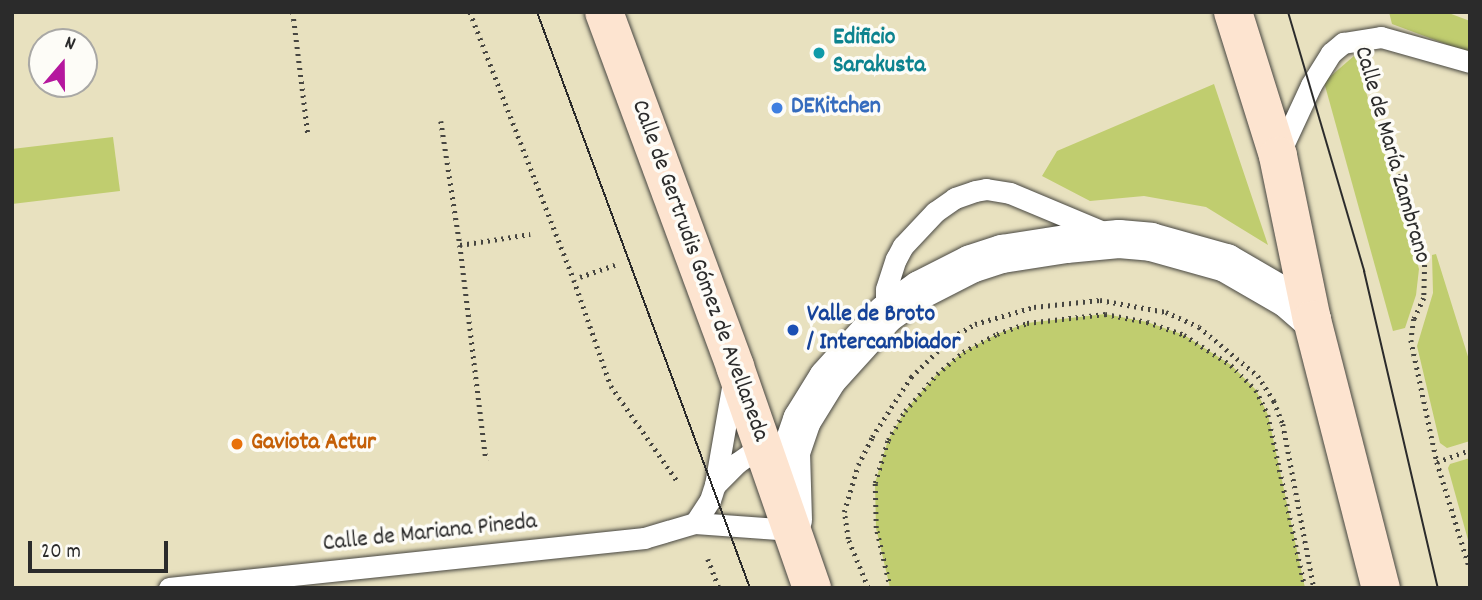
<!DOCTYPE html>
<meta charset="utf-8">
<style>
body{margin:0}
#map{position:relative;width:1482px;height:600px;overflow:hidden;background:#e8e1bf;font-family:Dekko,sans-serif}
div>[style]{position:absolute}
.green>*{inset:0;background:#c0cd6f}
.path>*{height:4.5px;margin-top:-2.25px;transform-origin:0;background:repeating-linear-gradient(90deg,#474641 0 2px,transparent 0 7px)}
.roads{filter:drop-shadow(0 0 2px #474641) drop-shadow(0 0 2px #474641)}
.service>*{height:21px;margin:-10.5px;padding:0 10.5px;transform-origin:10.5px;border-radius:10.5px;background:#fff}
.minor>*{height:38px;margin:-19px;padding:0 19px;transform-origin:19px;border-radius:19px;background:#fff}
.secondary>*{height:38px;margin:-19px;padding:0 19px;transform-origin:19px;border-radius:19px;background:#fde4d0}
.tram>*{height:2px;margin:-1px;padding:0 1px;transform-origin:1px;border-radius:1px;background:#2b2b2b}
.dots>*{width:19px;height:19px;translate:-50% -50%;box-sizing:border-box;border:4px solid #fdfcf7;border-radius:50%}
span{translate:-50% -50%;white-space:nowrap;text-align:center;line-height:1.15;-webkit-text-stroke:7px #fdfcf7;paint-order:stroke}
.culture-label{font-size:24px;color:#0d838f;font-weight:700}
.left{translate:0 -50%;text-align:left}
.shop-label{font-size:24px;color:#366cbe;font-weight:700}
.street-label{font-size:24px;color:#2b2b2b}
.transit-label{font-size:24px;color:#164399;font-weight:700}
.food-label{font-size:24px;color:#c56008;font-weight:700}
.frame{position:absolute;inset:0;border:14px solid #2b2b2b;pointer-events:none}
.north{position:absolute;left:28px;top:28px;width:70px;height:70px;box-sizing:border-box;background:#fdfcf7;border:2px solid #a9a8a5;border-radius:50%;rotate:20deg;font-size:19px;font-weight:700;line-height:28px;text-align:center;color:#2b2b2b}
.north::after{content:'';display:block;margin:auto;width:24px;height:32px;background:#b5179e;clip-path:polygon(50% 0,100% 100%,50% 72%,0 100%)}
.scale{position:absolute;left:28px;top:541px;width:140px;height:32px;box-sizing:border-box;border:4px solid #2b2b2b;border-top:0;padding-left:9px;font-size:21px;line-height:24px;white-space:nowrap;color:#2b2b2b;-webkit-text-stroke:5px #fdfcf7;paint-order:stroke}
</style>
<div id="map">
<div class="green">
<i style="clip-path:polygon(1389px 12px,1446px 12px,1470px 21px,1470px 53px,1392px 24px)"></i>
<i style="clip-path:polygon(1355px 55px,1419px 269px,1416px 295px,1405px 328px,1393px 331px,1324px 82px)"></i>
<i style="clip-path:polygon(1214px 84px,1268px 245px,1206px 207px,1144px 196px,1090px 201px,1042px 176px,1057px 151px)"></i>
<i style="clip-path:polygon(113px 137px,120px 191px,12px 204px,12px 149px)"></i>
<i style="clip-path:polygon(1436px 254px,1470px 363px,1470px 441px,1447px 448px,1440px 443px,1417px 346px,1433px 293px,1432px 255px)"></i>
<i style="clip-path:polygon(1105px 314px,1147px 322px,1184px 335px,1231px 365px,1256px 390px,1268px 415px,1305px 588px,890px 588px,876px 528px,875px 483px,888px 440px,905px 411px,937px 374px,963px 352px,997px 334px,1027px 323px)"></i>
<i style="clip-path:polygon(1470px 458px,1470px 547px,1448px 468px,1450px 464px)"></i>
</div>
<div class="path">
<i style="left:293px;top:12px;width:123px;rotate:83deg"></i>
<i style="left:470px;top:12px;width:287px;rotate:68.8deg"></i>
<i style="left:574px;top:280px;width:112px;rotate:70.8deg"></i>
<i style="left:611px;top:386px;width:117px;rotate:55.1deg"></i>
<i style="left:1367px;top:74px;width:193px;rotate:72.5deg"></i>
<i style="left:1425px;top:258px;width:40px;rotate:91.4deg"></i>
<i style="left:1424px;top:298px;width:23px;rotate:115deg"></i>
<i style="left:1414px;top:319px;width:21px;rotate:98deg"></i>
<i style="left:1411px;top:340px;width:125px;rotate:78deg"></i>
<i style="left:1437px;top:462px;width:112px;rotate:72.9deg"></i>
<i style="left:441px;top:121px;width:125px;rotate:81.3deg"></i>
<i style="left:460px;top:245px;width:217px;rotate:83.1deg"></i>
<i style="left:460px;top:245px;width:71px;rotate:-8.9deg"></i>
<i style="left:580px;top:277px;width:37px;rotate:-19deg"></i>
<i style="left:1437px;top:462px;width:35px;rotate:-20deg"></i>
<i style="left:708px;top:559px;width:31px;rotate:69deg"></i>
<i style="left:868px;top:588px;width:53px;rotate:-112.2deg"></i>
<i style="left:848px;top:539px;width:27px;rotate:-98deg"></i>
<i style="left:844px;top:512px;width:49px;rotate:-73.4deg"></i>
<i style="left:858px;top:465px;width:31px;rotate:-63deg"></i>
<i style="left:872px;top:437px;width:72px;rotate:-57deg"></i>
<i style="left:911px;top:377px;width:57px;rotate:-44.3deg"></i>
<i style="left:952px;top:337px;width:26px;rotate:-29deg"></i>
<i style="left:975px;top:324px;width:61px;rotate:-16.1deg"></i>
<i style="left:1034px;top:307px;width:66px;rotate:-6.1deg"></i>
<i style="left:1100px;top:300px;width:67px;rotate:10.3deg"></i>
<i style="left:1166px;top:312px;width:36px;rotate:24deg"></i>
<i style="left:1199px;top:327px;width:77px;rotate:39.7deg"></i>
<i style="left:1258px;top:376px;width:30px;rotate:57deg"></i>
<i style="left:1274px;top:401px;width:25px;rotate:69deg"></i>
<i style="left:1283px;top:424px;width:167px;rotate:79.3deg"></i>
<i style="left:890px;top:588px;width:62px;rotate:-103.1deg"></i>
<i style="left:876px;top:528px;width:45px;rotate:-91.3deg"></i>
<i style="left:875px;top:483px;width:45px;rotate:-73.2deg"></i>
<i style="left:888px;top:440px;width:34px;rotate:-60deg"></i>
<i style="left:905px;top:411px;width:49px;rotate:-49.1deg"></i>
<i style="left:937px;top:374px;width:34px;rotate:-40deg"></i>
<i style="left:963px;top:352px;width:38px;rotate:-28deg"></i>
<i style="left:997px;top:334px;width:32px;rotate:-20deg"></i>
<i style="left:1027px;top:323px;width:79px;rotate:-6.6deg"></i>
<i style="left:1105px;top:314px;width:43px;rotate:10.8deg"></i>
<i style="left:1147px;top:322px;width:39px;rotate:19deg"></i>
<i style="left:1184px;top:335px;width:56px;rotate:32.6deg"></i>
<i style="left:1231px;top:365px;width:35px;rotate:45deg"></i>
<i style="left:1256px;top:390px;width:28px;rotate:64deg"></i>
<i style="left:1268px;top:415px;width:177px;rotate:77.9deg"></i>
</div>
<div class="roads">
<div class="service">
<i style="left:1279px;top:154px;width:76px;rotate:-65.1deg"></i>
<i style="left:1311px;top:85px;width:38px;rotate:-58deg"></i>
<i style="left:1331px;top:53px;width:16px;rotate:-40deg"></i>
<i style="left:1343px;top:43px;width:38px;rotate:-9deg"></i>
<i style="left:1381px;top:37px;width:92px;rotate:15.7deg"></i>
<i style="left:886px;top:314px;width:25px;rotate:-90deg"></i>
<i style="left:886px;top:289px;width:32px;rotate:-72deg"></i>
<i style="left:896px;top:259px;width:15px;rotate:-62deg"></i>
<i style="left:903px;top:246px;width:47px;rotate:-46.7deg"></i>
<i style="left:935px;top:212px;width:24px;rotate:-35deg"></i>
<i style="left:955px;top:198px;width:21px;rotate:-19deg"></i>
<i style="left:975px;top:191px;width:11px;rotate:-10deg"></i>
<i style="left:986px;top:189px;width:24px;rotate:9deg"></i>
<i style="left:1010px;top:193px;width:106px;rotate:22.7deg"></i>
<i style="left:715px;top:485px;width:31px;rotate:-45deg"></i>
<i style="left:737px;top:463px;width:38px;rotate:-35deg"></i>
<i style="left:695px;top:523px;width:27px;rotate:-57deg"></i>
<i style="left:710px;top:500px;width:16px;rotate:-72deg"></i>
<i style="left:715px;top:485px;width:105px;rotate:-80.1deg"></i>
<i style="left:169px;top:588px;width:478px;rotate:-6deg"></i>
<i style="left:644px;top:538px;width:53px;rotate:-16.4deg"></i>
<i style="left:695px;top:523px;width:97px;rotate:4.1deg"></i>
</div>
<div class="minor">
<i style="left:793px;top:520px;width:68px;rotate:-91.7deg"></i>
<i style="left:791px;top:452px;width:34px;rotate:-71deg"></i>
<i style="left:802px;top:420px;width:49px;rotate:-58.2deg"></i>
<i style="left:828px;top:378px;width:86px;rotate:-47.8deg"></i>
<i style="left:886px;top:314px;width:42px;rotate:-35.2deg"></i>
<i style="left:920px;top:290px;width:57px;rotate:-27deg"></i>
<i style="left:971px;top:264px;width:33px;rotate:-18deg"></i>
<i style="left:1002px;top:254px;width:65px;rotate:-8.9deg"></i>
<i style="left:1066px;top:244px;width:53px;rotate:-5.4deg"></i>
<i style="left:1119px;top:239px;width:32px;rotate:5deg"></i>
<i style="left:1151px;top:242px;width:78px;rotate:15.6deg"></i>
<i style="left:1226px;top:263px;width:72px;rotate:30.1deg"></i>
<i style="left:1288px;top:299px;width:32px;rotate:41deg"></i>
</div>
<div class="secondary">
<i style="left:604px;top:12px;width:378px;rotate:69.7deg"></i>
<i style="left:735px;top:367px;width:234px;rotate:70.8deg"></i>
<i style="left:1233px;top:12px;width:151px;rotate:72.6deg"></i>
<i style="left:1278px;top:156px;width:167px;rotate:78.3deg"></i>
<i style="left:1312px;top:320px;width:277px;rotate:75.6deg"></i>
</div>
</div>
<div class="tram">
<i style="left:537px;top:12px;width:614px;rotate:69.71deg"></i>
<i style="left:1288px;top:12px;width:270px;rotate:73.6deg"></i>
<i style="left:1364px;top:271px;width:326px;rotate:76.9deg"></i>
</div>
<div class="dots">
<i style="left:819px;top:53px;background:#0f9aa8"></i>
<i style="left:777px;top:108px;background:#3f7fe0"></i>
<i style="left:793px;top:330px;background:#1a4fb4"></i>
<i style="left:237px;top:444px;background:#e8710a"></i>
</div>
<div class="culture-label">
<span class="left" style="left:833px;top:53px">Edificio<br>Sarakusta</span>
</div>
<div class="shop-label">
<span class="left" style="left:791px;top:108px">DEKitchen</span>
</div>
<div class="street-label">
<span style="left:1391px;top:155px;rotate:74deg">Calle de María Zambrano</span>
<span style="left:699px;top:271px;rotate:70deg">Calle de Gertrudis Gómez de Avellaneda</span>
<span style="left:430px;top:534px;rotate:-6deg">Calle de Mariana Pineda</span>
</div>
<div class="transit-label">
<span class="left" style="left:807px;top:330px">Valle de Broto<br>/ Intercambiador</span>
</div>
<div class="food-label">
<span class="left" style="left:251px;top:444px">Gaviota Actur</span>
</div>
<div class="frame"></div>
<div class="north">N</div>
<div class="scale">20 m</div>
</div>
